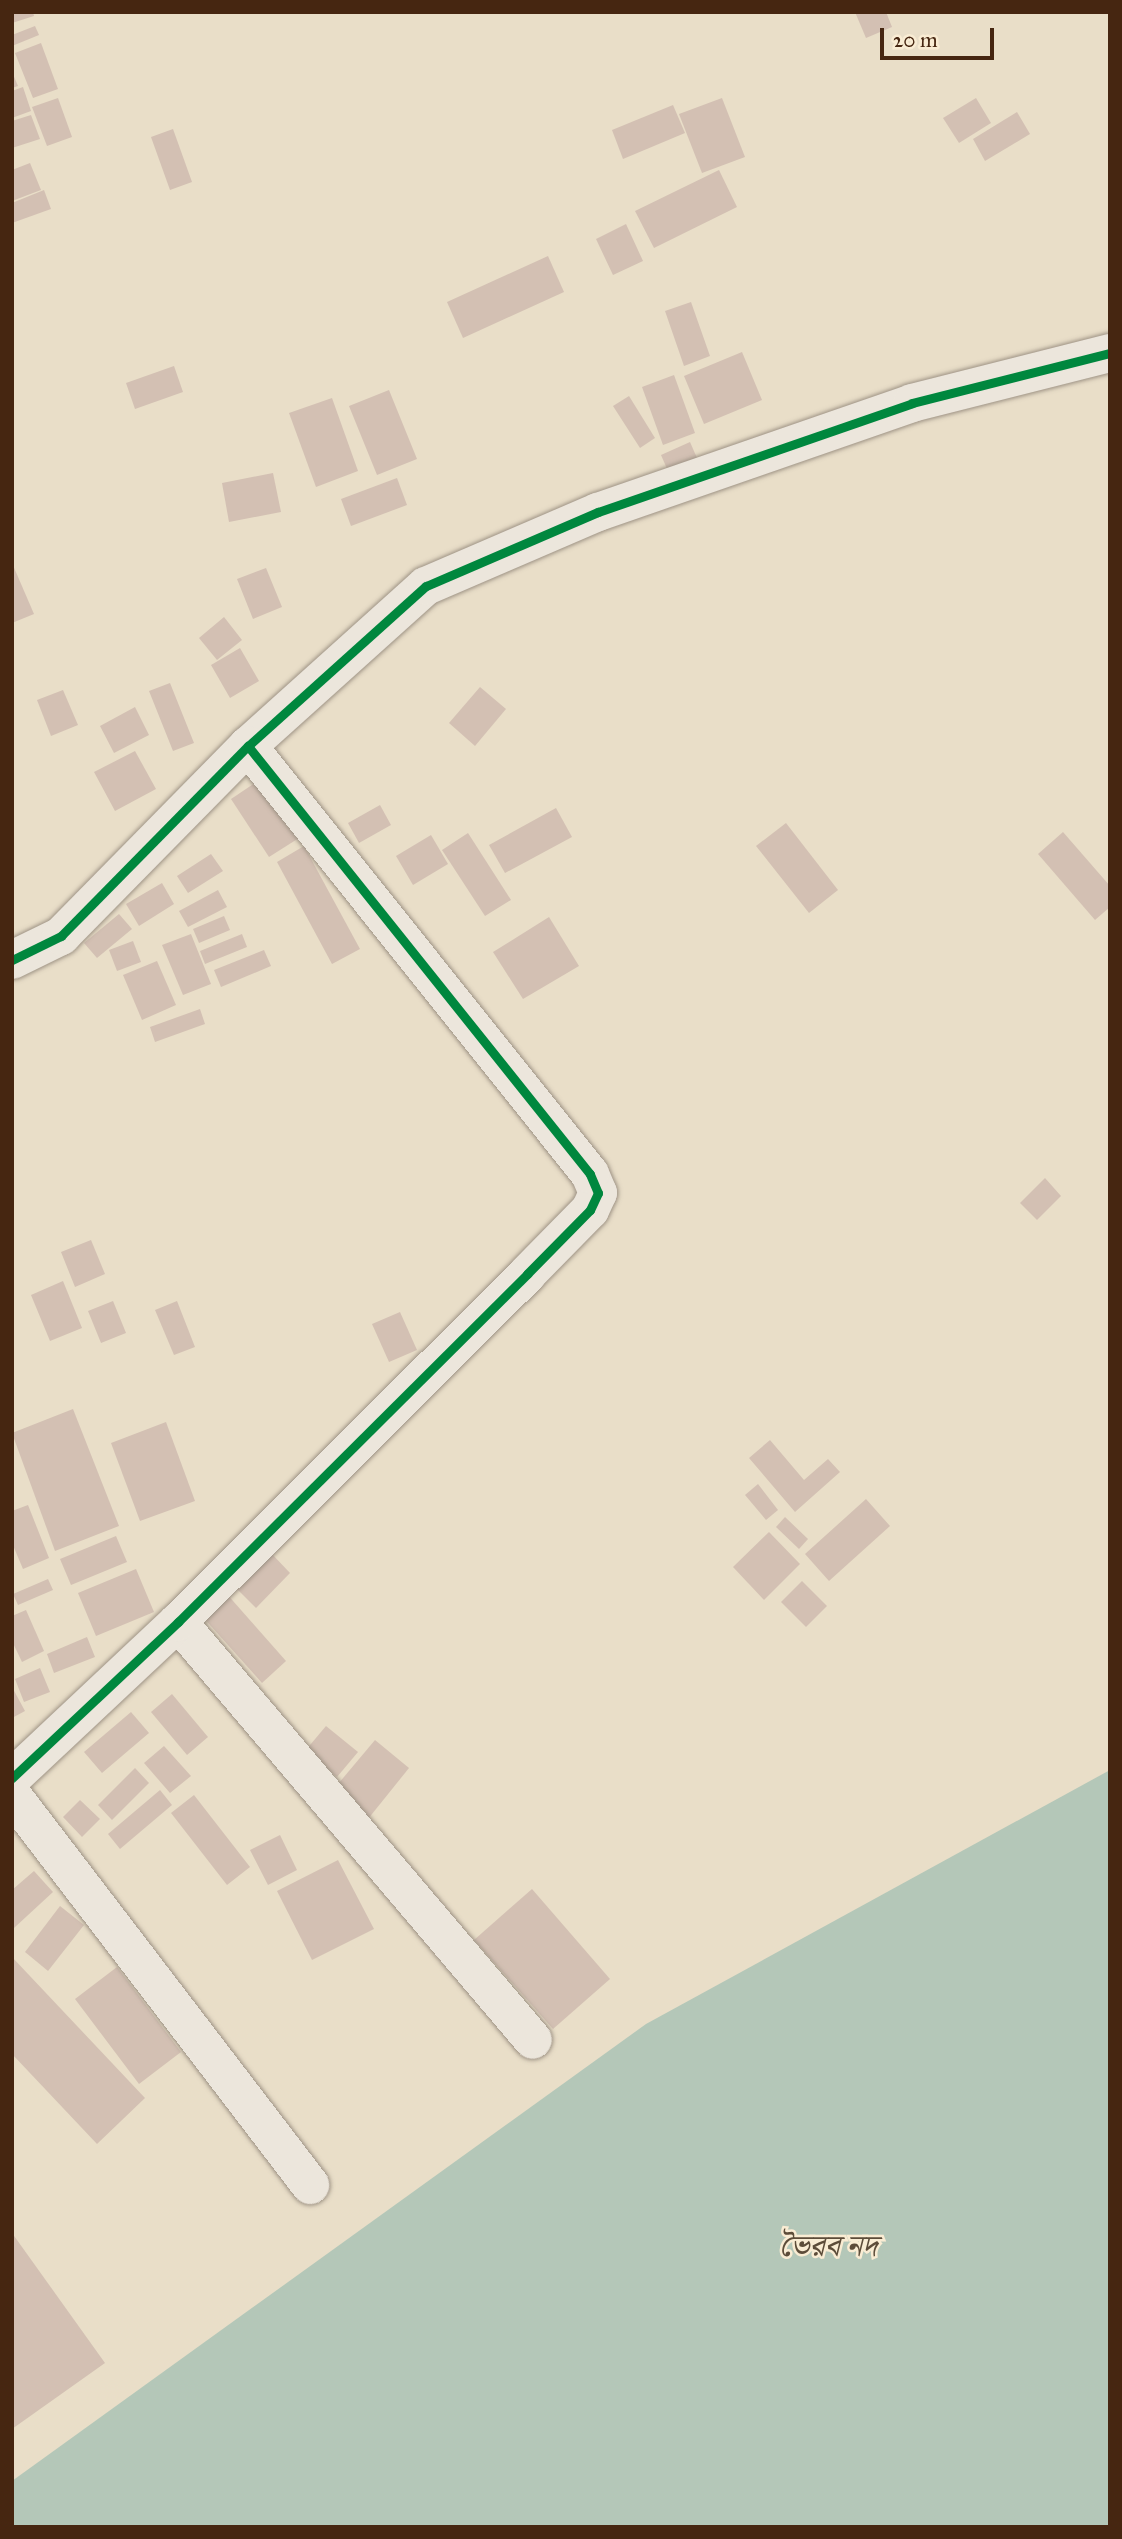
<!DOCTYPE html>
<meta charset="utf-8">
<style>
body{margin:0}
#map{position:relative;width:1122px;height:2539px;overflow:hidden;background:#e9dec8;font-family:"IM FELL Great Primer","Noto Serif Bengali",serif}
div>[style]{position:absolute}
.water>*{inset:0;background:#b4c7b8}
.building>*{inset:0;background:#d3c0b3}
.roads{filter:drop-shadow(0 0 2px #9e9385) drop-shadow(0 0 2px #9e9385)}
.minor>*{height:38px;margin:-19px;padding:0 19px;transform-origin:19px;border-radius:19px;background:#ece6dc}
.cycleway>*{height:9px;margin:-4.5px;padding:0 4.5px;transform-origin:4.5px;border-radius:4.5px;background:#00873e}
span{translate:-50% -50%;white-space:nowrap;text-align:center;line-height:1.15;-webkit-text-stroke:5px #f9ecd3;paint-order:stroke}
.water-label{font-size:30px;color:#5c4c39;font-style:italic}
.frame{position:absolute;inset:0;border:14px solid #462611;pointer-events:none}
.scale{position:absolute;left:880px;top:28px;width:114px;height:32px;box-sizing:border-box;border:4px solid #462611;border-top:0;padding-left:9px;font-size:21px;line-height:24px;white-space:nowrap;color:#462611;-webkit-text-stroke:5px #f9ecd3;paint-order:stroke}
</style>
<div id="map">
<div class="water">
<i style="clip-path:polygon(1110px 1770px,1110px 2527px,12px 2527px,12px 2481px,646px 2024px)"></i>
</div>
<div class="building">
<i style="clip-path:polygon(12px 12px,33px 12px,34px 16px,12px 23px)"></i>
<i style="clip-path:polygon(855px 12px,886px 12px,892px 27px,866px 38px)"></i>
<i style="clip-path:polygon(35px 26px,39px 35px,12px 46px,12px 35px)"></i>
<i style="clip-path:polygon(41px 43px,58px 89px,33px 98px,15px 53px)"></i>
<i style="clip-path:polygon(12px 72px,18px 86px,12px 88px)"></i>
<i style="clip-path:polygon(23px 87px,31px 111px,12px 118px,12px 91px)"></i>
<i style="clip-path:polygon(58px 98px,72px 137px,47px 146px,32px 107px)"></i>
<i style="clip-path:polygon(722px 98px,745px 157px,702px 173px,679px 114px)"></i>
<i style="clip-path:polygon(976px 98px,991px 123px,959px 143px,943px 118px)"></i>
<i style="clip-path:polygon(673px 105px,685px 133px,623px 159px,612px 130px)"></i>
<i style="clip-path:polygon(1017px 112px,1030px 134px,985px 161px,973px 139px)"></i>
<i style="clip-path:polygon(31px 115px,40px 139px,12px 148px,12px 121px)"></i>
<i style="clip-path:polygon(173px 129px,192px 182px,170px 190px,151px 137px)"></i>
<i style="clip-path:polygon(30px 163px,41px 190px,12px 201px,12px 170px)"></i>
<i style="clip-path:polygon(719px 170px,737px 207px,654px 248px,635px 211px)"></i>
<i style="clip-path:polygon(44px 190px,51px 209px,12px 223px,12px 203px)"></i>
<i style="clip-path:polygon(626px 224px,643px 261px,613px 275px,596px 239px)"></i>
<i style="clip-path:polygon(548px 256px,564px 292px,463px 338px,447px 302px)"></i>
<i style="clip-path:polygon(691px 302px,710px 356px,684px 366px,665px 311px)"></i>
<i style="clip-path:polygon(742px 352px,762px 400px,704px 424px,684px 376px)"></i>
<i style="clip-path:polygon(174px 366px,183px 392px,135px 409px,126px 383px)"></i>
<i style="clip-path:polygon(674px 375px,695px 433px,663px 445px,642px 387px)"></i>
<i style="clip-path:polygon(389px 390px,417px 459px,377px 475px,349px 406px)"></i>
<i style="clip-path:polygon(629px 396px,655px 438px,640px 448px,613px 406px)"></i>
<i style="clip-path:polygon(332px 398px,358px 471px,316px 487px,289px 413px)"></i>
<i style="clip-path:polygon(690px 442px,697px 458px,668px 471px,661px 455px)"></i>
<i style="clip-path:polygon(273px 473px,281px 512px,229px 522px,222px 483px)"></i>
<i style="clip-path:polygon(397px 478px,407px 505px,351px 526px,341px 499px)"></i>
<i style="clip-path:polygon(12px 563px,34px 614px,12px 623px)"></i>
<i style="clip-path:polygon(266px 568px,282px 607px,253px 619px,237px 579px)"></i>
<i style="clip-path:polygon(224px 617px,242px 640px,217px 660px,199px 638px)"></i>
<i style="clip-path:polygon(240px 648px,259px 681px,230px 698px,211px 665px)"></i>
<i style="clip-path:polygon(170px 683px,194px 743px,173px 751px,149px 691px)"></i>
<i style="clip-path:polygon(480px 687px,506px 709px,475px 746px,449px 723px)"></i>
<i style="clip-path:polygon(63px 690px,78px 725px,51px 736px,37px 700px)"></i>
<i style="clip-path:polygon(135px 707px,149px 735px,114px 753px,100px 726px)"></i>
<i style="clip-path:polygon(135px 751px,156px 789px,115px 811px,94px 772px)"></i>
<i style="clip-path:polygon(261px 779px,299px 838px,269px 857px,231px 799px)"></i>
<i style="clip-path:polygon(380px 805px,391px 825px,359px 843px,348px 823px)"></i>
<i style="clip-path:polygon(556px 808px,572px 837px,505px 873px,489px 845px)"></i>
<i style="clip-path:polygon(786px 823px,838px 890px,809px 913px,756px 846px)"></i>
<i style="clip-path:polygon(1063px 832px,1110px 886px,1110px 907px,1095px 920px,1038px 854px)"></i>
<i style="clip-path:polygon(468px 833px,511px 900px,485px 916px,442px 850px)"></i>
<i style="clip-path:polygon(431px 835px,448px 864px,413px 885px,396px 856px)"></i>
<i style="clip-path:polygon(304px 846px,360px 949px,332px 964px,277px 862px)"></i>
<i style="clip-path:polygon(211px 854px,223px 871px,188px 893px,177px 876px)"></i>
<i style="clip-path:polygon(162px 883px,174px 904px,139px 926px,126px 904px)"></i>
<i style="clip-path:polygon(218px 890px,227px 907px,188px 927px,179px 911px)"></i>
<i style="clip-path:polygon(119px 914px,132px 929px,97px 958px,84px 943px)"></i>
<i style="clip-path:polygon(224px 916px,230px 930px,199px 943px,193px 929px)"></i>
<i style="clip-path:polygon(549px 917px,579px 966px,523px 999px,493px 952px)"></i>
<i style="clip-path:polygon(191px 934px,211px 984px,183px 995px,162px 945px)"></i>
<i style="clip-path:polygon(242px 934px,247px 947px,205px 964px,200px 951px)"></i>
<i style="clip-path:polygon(133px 941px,141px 962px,117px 971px,109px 950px)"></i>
<i style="clip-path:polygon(264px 950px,271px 966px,221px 987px,214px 970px)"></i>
<i style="clip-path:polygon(157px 961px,176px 1005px,142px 1020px,123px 975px)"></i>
<i style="clip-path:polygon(200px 1009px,205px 1024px,155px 1042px,150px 1027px)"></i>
<i style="clip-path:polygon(1045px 1178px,1061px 1196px,1037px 1220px,1020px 1203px)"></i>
<i style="clip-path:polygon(91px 1240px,105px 1274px,75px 1287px,61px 1252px)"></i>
<i style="clip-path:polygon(63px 1281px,82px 1328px,50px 1341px,31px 1295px)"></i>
<i style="clip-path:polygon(113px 1301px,126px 1333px,101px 1343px,88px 1311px)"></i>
<i style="clip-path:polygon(177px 1301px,195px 1347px,174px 1355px,155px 1310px)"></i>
<i style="clip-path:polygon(400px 1312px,417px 1350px,389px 1362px,372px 1324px)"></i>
<i style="clip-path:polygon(73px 1409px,119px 1526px,55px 1551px,12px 1433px)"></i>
<i style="clip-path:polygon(166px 1422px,195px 1501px,140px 1521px,111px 1443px)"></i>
<i style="clip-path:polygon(770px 1440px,804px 1480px,828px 1459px,840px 1472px,795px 1512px,749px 1458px)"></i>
<i style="clip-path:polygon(758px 1484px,778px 1510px,766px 1520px,745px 1495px)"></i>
<i style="clip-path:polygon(866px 1499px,890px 1526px,829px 1581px,805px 1554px)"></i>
<i style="clip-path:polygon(28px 1505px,49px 1558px,23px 1569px,12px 1543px,12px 1511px)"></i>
<i style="clip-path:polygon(785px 1517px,808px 1539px,799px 1549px,776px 1527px)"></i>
<i style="clip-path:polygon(769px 1532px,800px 1564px,764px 1600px,733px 1567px)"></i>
<i style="clip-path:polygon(116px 1536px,127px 1562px,71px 1585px,60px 1559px)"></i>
<i style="clip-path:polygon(271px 1553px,290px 1573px,256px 1608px,236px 1588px)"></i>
<i style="clip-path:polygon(136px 1569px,154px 1612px,96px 1636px,78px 1593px)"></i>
<i style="clip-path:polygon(48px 1579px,53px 1590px,18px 1605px,13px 1594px)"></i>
<i style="clip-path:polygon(802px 1581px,827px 1606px,806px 1627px,781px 1602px)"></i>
<i style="clip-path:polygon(226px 1593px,286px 1661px,262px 1683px,201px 1615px)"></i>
<i style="clip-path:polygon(26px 1610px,44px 1651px,22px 1662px,12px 1641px,12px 1616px)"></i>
<i style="clip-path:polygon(87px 1637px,95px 1657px,54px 1673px,47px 1654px)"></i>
<i style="clip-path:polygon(40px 1668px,50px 1692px,24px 1702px,15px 1679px)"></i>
<i style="clip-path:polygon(12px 1687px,25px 1711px,12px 1718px)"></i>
<i style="clip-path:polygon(172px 1694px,208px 1737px,187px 1755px,151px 1712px)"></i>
<i style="clip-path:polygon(131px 1712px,149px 1733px,102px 1773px,84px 1752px)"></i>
<i style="clip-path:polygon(326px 1726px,358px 1752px,337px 1777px,305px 1751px)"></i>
<i style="clip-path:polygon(375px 1740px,409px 1768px,368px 1819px,333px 1790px)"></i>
<i style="clip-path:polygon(164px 1746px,191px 1776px,170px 1793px,144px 1763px)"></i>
<i style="clip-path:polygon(135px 1768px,149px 1783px,112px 1820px,98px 1805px)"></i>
<i style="clip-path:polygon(160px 1790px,172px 1805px,120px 1849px,108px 1834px)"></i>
<i style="clip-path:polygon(194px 1795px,250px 1867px,227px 1885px,171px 1813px)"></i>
<i style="clip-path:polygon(80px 1800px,100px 1819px,82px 1837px,63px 1817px)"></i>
<i style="clip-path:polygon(280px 1835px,297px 1870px,268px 1885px,250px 1850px)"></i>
<i style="clip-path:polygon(338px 1860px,374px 1929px,312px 1960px,277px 1891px)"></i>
<i style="clip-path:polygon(34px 1871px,53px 1892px,14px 1928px,12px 1890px)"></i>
<i style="clip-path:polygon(532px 1889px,610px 1979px,553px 2029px,474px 1940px)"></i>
<i style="clip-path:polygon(60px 1906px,84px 1925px,48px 1971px,25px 1952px)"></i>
<i style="clip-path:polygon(12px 1957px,145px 2098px,97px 2144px,12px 2054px)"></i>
<i style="clip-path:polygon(117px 1967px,181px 2052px,139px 2084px,75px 1999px)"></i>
<i style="clip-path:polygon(12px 2233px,105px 2363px,12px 2429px)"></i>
</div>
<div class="roads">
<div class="minor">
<i style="left:12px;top:960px;width:55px;rotate:-26.1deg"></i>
<i style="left:61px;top:936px;width:267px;rotate:-45.5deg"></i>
<i style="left:248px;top:746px;width:239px;rotate:-42deg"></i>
<i style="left:426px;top:586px;width:187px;rotate:-23.3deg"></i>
<i style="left:598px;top:512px;width:332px;rotate:-19.1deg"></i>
<i style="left:912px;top:403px;width:204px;rotate:-14.2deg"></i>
<i style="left:178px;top:1622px;width:548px;rotate:49.66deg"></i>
<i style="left:12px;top:1778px;width:228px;rotate:-43.2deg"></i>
<i style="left:178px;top:1622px;width:493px;rotate:-44.9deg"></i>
<i style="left:527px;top:1274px;width:90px;rotate:-45.5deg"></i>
<i style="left:590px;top:1210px;width:19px;rotate:-65deg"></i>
<i style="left:598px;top:1193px;width:21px;rotate:-113deg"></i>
<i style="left:590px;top:1174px;width:548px;rotate:-128.63deg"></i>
<i style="left:12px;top:1795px;width:491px;rotate:52.6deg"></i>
</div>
</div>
<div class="cycleway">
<i style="left:12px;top:960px;width:55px;rotate:-26.1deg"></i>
<i style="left:61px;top:936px;width:267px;rotate:-45.5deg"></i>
<i style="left:248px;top:746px;width:239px;rotate:-42deg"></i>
<i style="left:426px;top:586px;width:187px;rotate:-23.3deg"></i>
<i style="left:598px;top:512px;width:332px;rotate:-19.1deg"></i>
<i style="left:912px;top:403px;width:204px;rotate:-14.2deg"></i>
<i style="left:12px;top:1778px;width:228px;rotate:-43.2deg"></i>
<i style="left:178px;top:1622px;width:493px;rotate:-44.9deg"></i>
<i style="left:527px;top:1274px;width:90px;rotate:-45.5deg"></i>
<i style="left:590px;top:1210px;width:19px;rotate:-65deg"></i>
<i style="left:598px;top:1193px;width:21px;rotate:-113deg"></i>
<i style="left:590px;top:1174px;width:548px;rotate:-128.63deg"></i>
</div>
<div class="water-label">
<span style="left:828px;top:2246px">ভৈরব নদ</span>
</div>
<div class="frame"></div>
<div class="scale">20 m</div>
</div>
